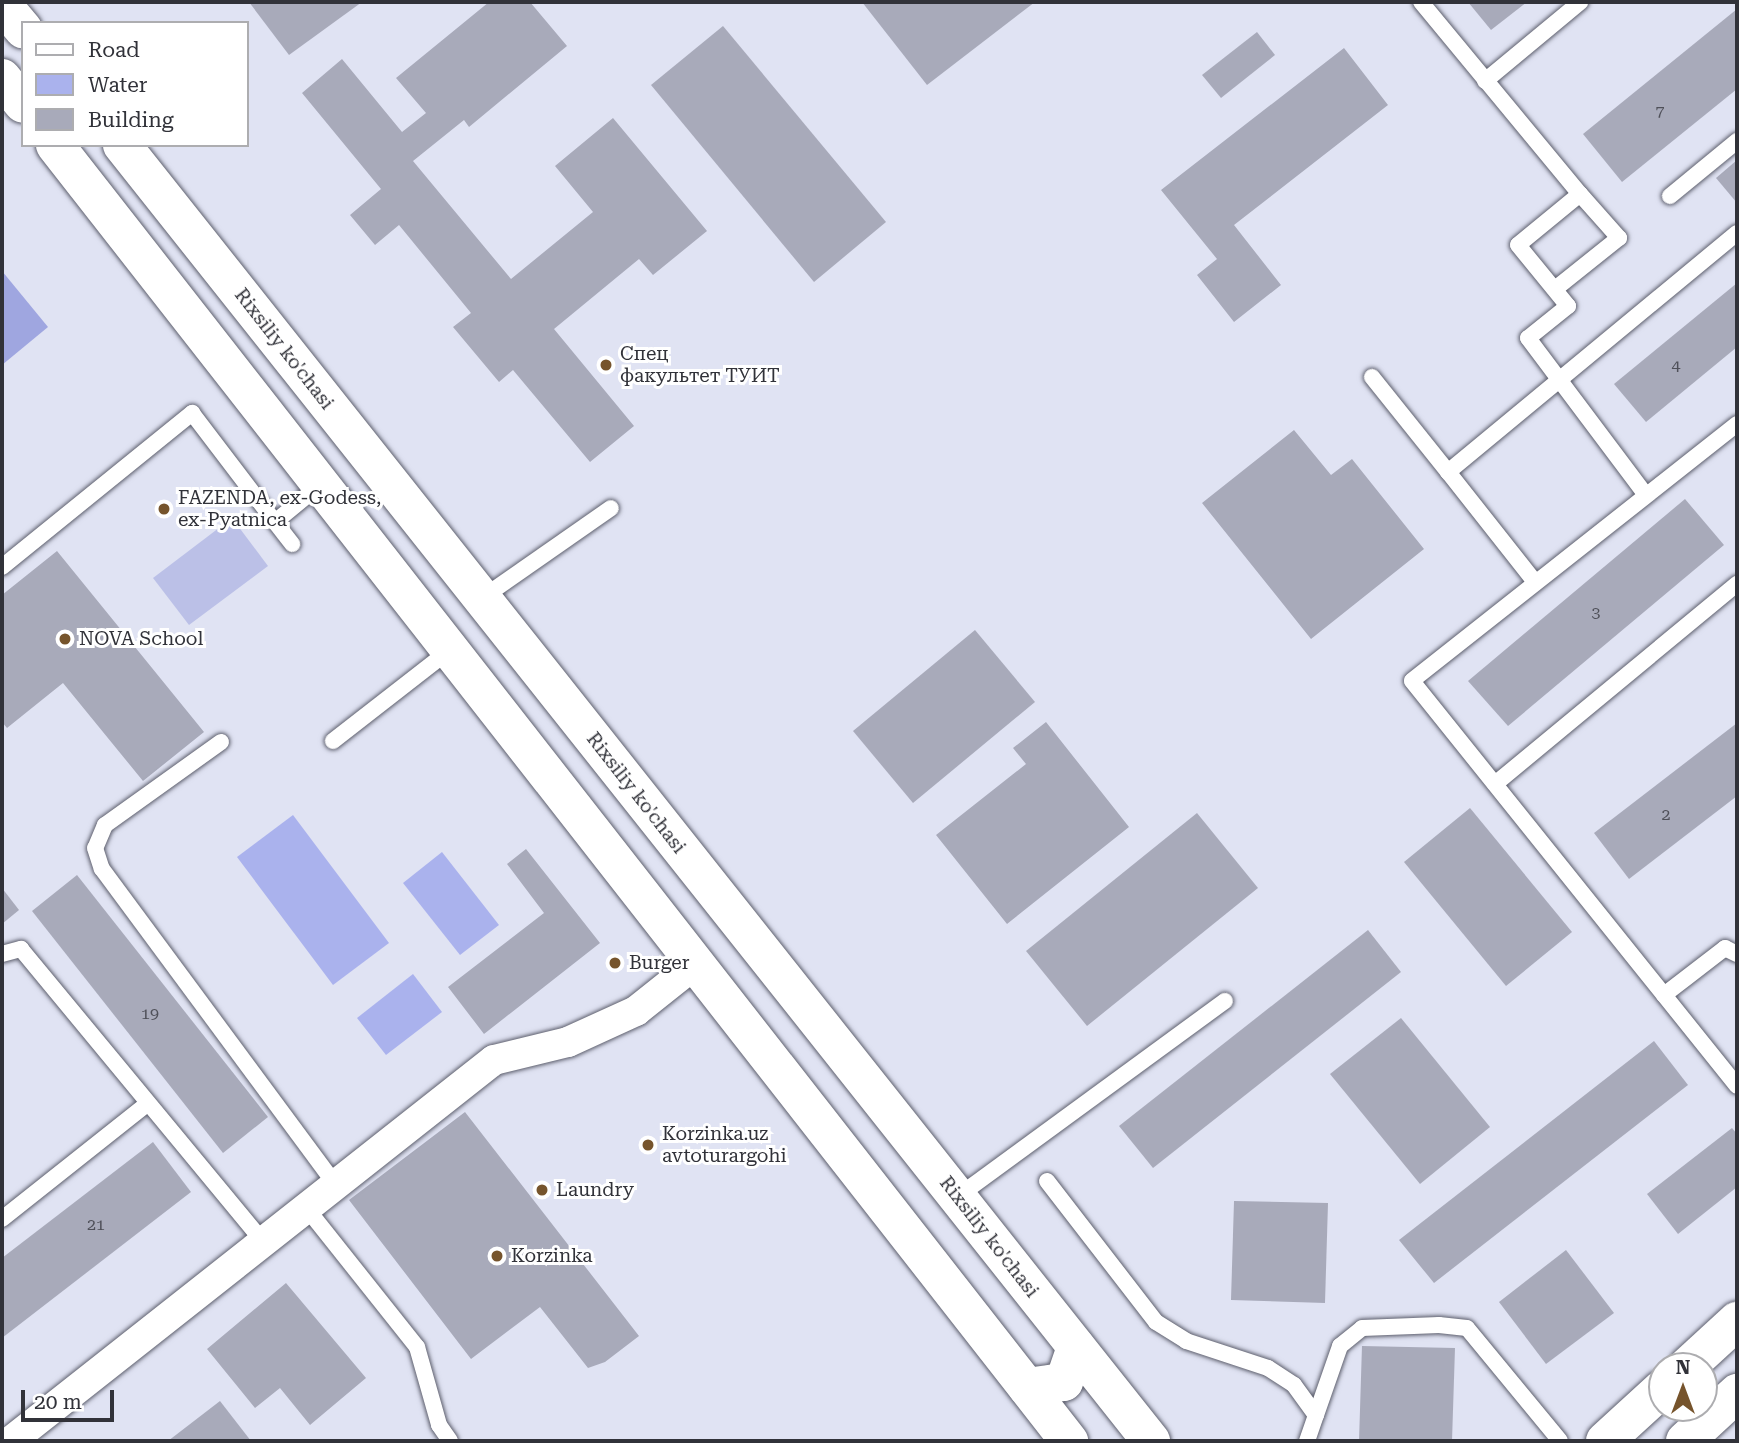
<!DOCTYPE html>
<meta charset="utf-8">
<style>
body{margin:0}
#map{position:relative;width:1739px;height:1443px;overflow:hidden;background:#e0e3f3;font-family:"Roboto Serif",serif}
div>[style]{position:absolute}
.green>*{inset:0;background:#bbc0e7}
.forest>*{inset:0;background:#9fa6e0}
.water>*{inset:0;background:#aab2ed}
.building>*{inset:0;background:#a8aaba}
.roads{filter:drop-shadow(0 0 2px #5d5f6d) drop-shadow(0 0 2px #5d5f6d)}
.service>*{height:16px;margin:-8px;padding:0 8px;transform-origin:8px;border-radius:8px;background:#fff}
.minor>*{height:30px;margin:-15px;padding:0 15px;transform-origin:15px;border-radius:15px;background:#fff}
.secondary>*{height:38px;margin:-19px;padding:0 19px;transform-origin:19px;border-radius:19px;background:#fff}
.dots>*{width:19px;height:19px;translate:-50% -50%;box-sizing:border-box;border:4px solid #fff;border-radius:50%}
span{translate:-50% -50%;white-space:nowrap;text-align:center;line-height:1.15;-webkit-text-stroke:6px #fff;paint-order:stroke}
.number-label{font-size:16px;color:#4f5059}
.number-label span{-webkit-text-stroke-width:0}
.street-label{font-size:19px;color:#313239}
.poi-label{font-size:19px;color:#313239}
.left{translate:0 -50%;text-align:left}
.frame{position:absolute;inset:0;border:4px solid #313239;pointer-events:none}
.legend{position:absolute;left:21px;top:21px;width:228px;height:126px;box-sizing:border-box;background:#fff;border:2px solid #adadb0;margin:0;padding:9px 12px;list-style:none;font-size:21px;color:#313239}
.legend li{display:flex;align-items:center;gap:14px;height:35px}
.legend b{width:35px;border:2px solid #adadb0}
.north{position:absolute;left:1648px;top:1352px;width:70px;height:70px;box-sizing:border-box;background:#fff;border:2px solid #adadb0;border-radius:50%;rotate:0deg;font-size:19px;font-weight:700;line-height:28px;text-align:center;color:#313239}
.north::after{content:'';display:block;margin:auto;width:24px;height:32px;background:#76542c;clip-path:polygon(50% 0,100% 100%,50% 72%,0 100%)}
.scale{position:absolute;left:21px;top:1390px;width:93px;height:32px;box-sizing:border-box;border:4px solid #313239;border-top:0;padding-left:9px;font-size:21px;line-height:24px;white-space:nowrap;color:#313239;-webkit-text-stroke:5px #fff;paint-order:stroke}
</style>
<div id="map">
<div class="green">
<i style="clip-path:polygon(232px 518px,268px 566px,189px 625px,153px 578px)"></i>
</div>
<div class="forest">
<i style="clip-path:polygon(2px 271px,48px 327px,2px 365px)"></i>
</div>
<div class="water">
<i style="clip-path:polygon(293px 815px,389px 943px,333px 985px,237px 857px)"></i>
<i style="clip-path:polygon(442px 852px,499px 925px,460px 955px,403px 883px)"></i>
<i style="clip-path:polygon(413px 974px,442px 1012px,386px 1055px,357px 1018px)"></i>
</div>
<div class="building">
<i style="clip-path:polygon(249px 2px,362px 2px,289px 55px)"></i>
<i style="clip-path:polygon(489px 2px,530px 2px,567px 46px,469px 127px,464px 120px,413px 161px,511px 279px,593px 212px,555px 166px,613px 118px,707px 231px,653px 275px,639px 259px,554px 329px,634px 426px,590px 462px,513px 370px,499px 382px,453px 327px,471px 313px,399px 225px,375px 245px,350px 215px,381px 189px,302px 93px,342px 59px,402px 132px,426px 113px,396px 78px)"></i>
<i style="clip-path:polygon(862px 2px,1035px 2px,927px 85px)"></i>
<i style="clip-path:polygon(1468px 2px,1527px 2px,1491px 30px)"></i>
<i style="clip-path:polygon(1737px 9px,1737px 89px,1622px 182px,1583px 134px)"></i>
<i style="clip-path:polygon(723px 26px,886px 222px,814px 282px,651px 85px)"></i>
<i style="clip-path:polygon(1257px 32px,1275px 55px,1221px 98px,1202px 75px)"></i>
<i style="clip-path:polygon(1344px 48px,1388px 105px,1234px 225px,1281px 285px,1234px 322px,1197px 275px,1217px 259px,1161px 190px)"></i>
<i style="clip-path:polygon(1737px 160px,1737px 203px,1716px 178px)"></i>
<i style="clip-path:polygon(1737px 283px,1737px 347px,1646px 422px,1614px 384px)"></i>
<i style="clip-path:polygon(1294px 430px,1331px 475px,1352px 459px,1424px 549px,1311px 639px,1202px 503px)"></i>
<i style="clip-path:polygon(1685px 499px,1724px 545px,1508px 726px,1468px 681px)"></i>
<i style="clip-path:polygon(57px 551px,204px 732px,143px 781px,63px 683px,7px 728px,2px 722px,2px 595px)"></i>
<i style="clip-path:polygon(975px 630px,1035px 702px,913px 803px,853px 731px)"></i>
<i style="clip-path:polygon(1046px 722px,1129px 827px,1007px 924px,936px 835px,1026px 764px,1013px 748px)"></i>
<i style="clip-path:polygon(1737px 723px,1737px 796px,1629px 879px,1594px 833px)"></i>
<i style="clip-path:polygon(1470px 808px,1572px 932px,1506px 986px,1404px 862px)"></i>
<i style="clip-path:polygon(1197px 813px,1258px 888px,1087px 1026px,1026px 951px)"></i>
<i style="clip-path:polygon(526px 849px,600px 943px,484px 1034px,448px 987px,544px 913px,507px 864px)"></i>
<i style="clip-path:polygon(77px 875px,268px 1117px,223px 1153px,32px 911px)"></i>
<i style="clip-path:polygon(2px 888px,19px 910px,2px 924px)"></i>
<i style="clip-path:polygon(1368px 930px,1401px 972px,1153px 1168px,1119px 1126px)"></i>
<i style="clip-path:polygon(1401px 1018px,1490px 1127px,1420px 1184px,1330px 1074px)"></i>
<i style="clip-path:polygon(1654px 1041px,1688px 1085px,1434px 1283px,1399px 1240px)"></i>
<i style="clip-path:polygon(465px 1112px,639px 1336px,605px 1362px,588px 1368px,540px 1307px,471px 1359px,349px 1200px)"></i>
<i style="clip-path:polygon(1732px 1128px,1737px 1134px,1737px 1187px,1678px 1234px,1647px 1194px)"></i>
<i style="clip-path:polygon(153px 1142px,191px 1192px,2px 1338px,2px 1258px)"></i>
<i style="clip-path:polygon(1234px 1201px,1328px 1203px,1325px 1303px,1231px 1300px)"></i>
<i style="clip-path:polygon(1566px 1250px,1614px 1313px,1546px 1364px,1499px 1302px)"></i>
<i style="clip-path:polygon(286px 1283px,366px 1378px,310px 1425px,280px 1388px,255px 1408px,207px 1349px)"></i>
<i style="clip-path:polygon(1362px 1346px,1455px 1348px,1452px 1441px,1359px 1441px)"></i>
<i style="clip-path:polygon(220px 1401px,251px 1441px,168px 1441px)"></i>
</div>
<div class="roads">
<div class="service">
<i style="left:1421px;top:2px;width:249px;rotate:50.4deg"></i>
<i style="left:1580px;top:194px;width:80px;rotate:140.6deg"></i>
<i style="left:1518px;top:245px;width:79px;rotate:50.7deg"></i>
<i style="left:1568px;top:306px;width:51px;rotate:141.3deg"></i>
<i style="left:1528px;top:338px;width:196px;rotate:53.1deg"></i>
<i style="left:1485px;top:81px;width:124px;rotate:-39.7deg"></i>
<i style="left:1670px;top:196px;width:87px;rotate:-39.4deg"></i>
<i style="left:1555px;top:289px;width:82px;rotate:-38.6deg"></i>
<i style="left:1619px;top:238px;width:59px;rotate:-131.6deg"></i>
<i style="left:1372px;top:377px;width:122px;rotate:51.3deg"></i>
<i style="left:1737px;top:424px;width:414px;rotate:141.7deg"></i>
<i style="left:1412px;top:681px;width:519px;rotate:51.25deg"></i>
<i style="left:275px;top:522px;width:28px;rotate:52deg"></i>
<i style="left:2px;top:567px;width:245px;rotate:-39deg"></i>
<i style="left:192px;top:413px;width:137px;rotate:52.7deg"></i>
<i style="left:275px;top:522px;width:58px;rotate:-39.4deg"></i>
<i style="left:1535px;top:582px;width:140px;rotate:-128.3deg"></i>
<i style="left:1448px;top:472px;width:375px;rotate:-39.6deg"></i>
<i style="left:482px;top:598px;width:157px;rotate:-34.9deg"></i>
<i style="left:333px;top:741px;width:148px;rotate:-37.9deg"></i>
<i style="left:221px;top:742px;width:143px;rotate:144.4deg"></i>
<i style="left:105px;top:825px;width:25px;rotate:113deg"></i>
<i style="left:95px;top:848px;width:22px;rotate:72deg"></i>
<i style="left:102px;top:869px;width:395px;rotate:53.5deg"></i>
<i style="left:1495px;top:784px;width:314px;rotate:-39.6deg"></i>
<i style="left:2px;top:954px;width:20px;rotate:-15deg"></i>
<i style="left:21px;top:949px;width:383px;rotate:50.4deg"></i>
<i style="left:1664px;top:995px;width:77px;rotate:-37.6deg"></i>
<i style="left:1725px;top:948px;width:13px;rotate:27deg"></i>
<i style="left:1047px;top:1181px;width:178px;rotate:52.3deg"></i>
<i style="left:1156px;top:1322px;width:36px;rotate:32deg"></i>
<i style="left:1186px;top:1341px;width:86px;rotate:18.2deg"></i>
<i style="left:1268px;top:1368px;width:31px;rotate:33deg"></i>
<i style="left:1294px;top:1385px;width:37px;rotate:54deg"></i>
<i style="left:1316px;top:1415px;width:28px;rotate:109deg"></i>
<i style="left:957px;top:1197px;width:332px;rotate:-36.2deg"></i>
<i style="left:308px;top:1210px;width:175px;rotate:51.5deg"></i>
<i style="left:417px;top:1347px;width:81px;rotate:74.2deg"></i>
<i style="left:439px;top:1425px;width:19px;rotate:55deg"></i>
<i style="left:2px;top:1219px;width:185px;rotate:-38.4deg"></i>
<i style="left:1316px;top:1415px;width:73px;rotate:-70.8deg"></i>
<i style="left:1340px;top:1346px;width:28px;rotate:-39deg"></i>
<i style="left:1362px;top:1328px;width:77px;rotate:-2.2deg"></i>
<i style="left:1439px;top:1325px;width:28px;rotate:6deg"></i>
<i style="left:1467px;top:1328px;width:146px;rotate:50.5deg"></i>
</div>
<div class="minor">
<i style="left:11px;top:1441px;width:615px;rotate:-38.27deg"></i>
<i style="left:494px;top:1060px;width:76px;rotate:-13.7deg"></i>
<i style="left:568px;top:1042px;width:75px;rotate:-24.5deg"></i>
<i style="left:636px;top:1011px;width:75px;rotate:-38.5deg"></i>
</div>
<div class="secondary">
<i style="left:2px;top:4px;width:33px;rotate:50deg"></i>
<i style="left:2px;top:78px;width:33px;rotate:51deg"></i>
<i style="left:55px;top:145px;width:1646px;rotate:51.96deg"></i>
<i style="left:122px;top:145px;width:1655px;rotate:51.55deg"></i>
<i style="left:1688px;top:1366px;width:67px;rotate:-42.6deg"></i>
<i style="left:1027px;top:1387px;width:37px;rotate:-8deg"></i>
<i style="left:1064px;top:1382px;width:37px;rotate:-71deg"></i>
<i style="left:1605px;top:1441px;width:77px;rotate:-42.4deg"></i>
<i style="left:1685px;top:1441px;width:71px;rotate:-42.7deg"></i>
</div>
</div>
<div class="dots">
<i style="left:606px;top:365px;background:#76542c"></i>
<i style="left:164px;top:509px;background:#76542c"></i>
<i style="left:65px;top:639px;background:#76542c"></i>
<i style="left:615px;top:963px;background:#76542c"></i>
<i style="left:648px;top:1145px;background:#76542c"></i>
<i style="left:542px;top:1190px;background:#76542c"></i>
<i style="left:497px;top:1256px;background:#76542c"></i>
</div>
<div class="number-label">
<span style="left:1660px;top:111px">7</span>
<span style="left:1676px;top:366px">4</span>
<span style="left:1596px;top:613px">3</span>
<span style="left:1666px;top:815px">2</span>
<span style="left:150px;top:1014px">19</span>
<span style="left:96px;top:1225px">21</span>
</div>
<div class="street-label">
<span style="left:284px;top:349px;rotate:52deg">Rixsiliy ko'chasi</span>
<span style="left:636px;top:793px;rotate:52deg">Rixsiliy ko'chasi</span>
<span style="left:989px;top:1237px;rotate:52deg">Rixsiliy ko'chasi</span>
</div>
<div class="poi-label">
<span class="left" style="left:620px;top:365px">Спец<br>факультет ТУИТ</span>
<span class="left" style="left:178px;top:509px">FAZENDA, ex-Godess,<br>ex-Pyatnica</span>
<span class="left" style="left:79px;top:639px">NOVA School</span>
<span class="left" style="left:629px;top:963px">Burger</span>
<span class="left" style="left:662px;top:1145px">Korzinka.uz<br>avtoturargohi</span>
<span class="left" style="left:556px;top:1190px">Laundry</span>
<span class="left" style="left:511px;top:1256px">Korzinka</span>
</div>
<div class="frame"></div>
<ul class="legend">
<li><b style="height:9px;background:#fff"></b>Road</li>
<li><b style="height:19px;background:#aab2ed"></b>Water</li>
<li><b style="height:19px;background:#a8aaba"></b>Building</li>
</ul>
<div class="north">N</div>
<div class="scale">20 m</div>
</div>
